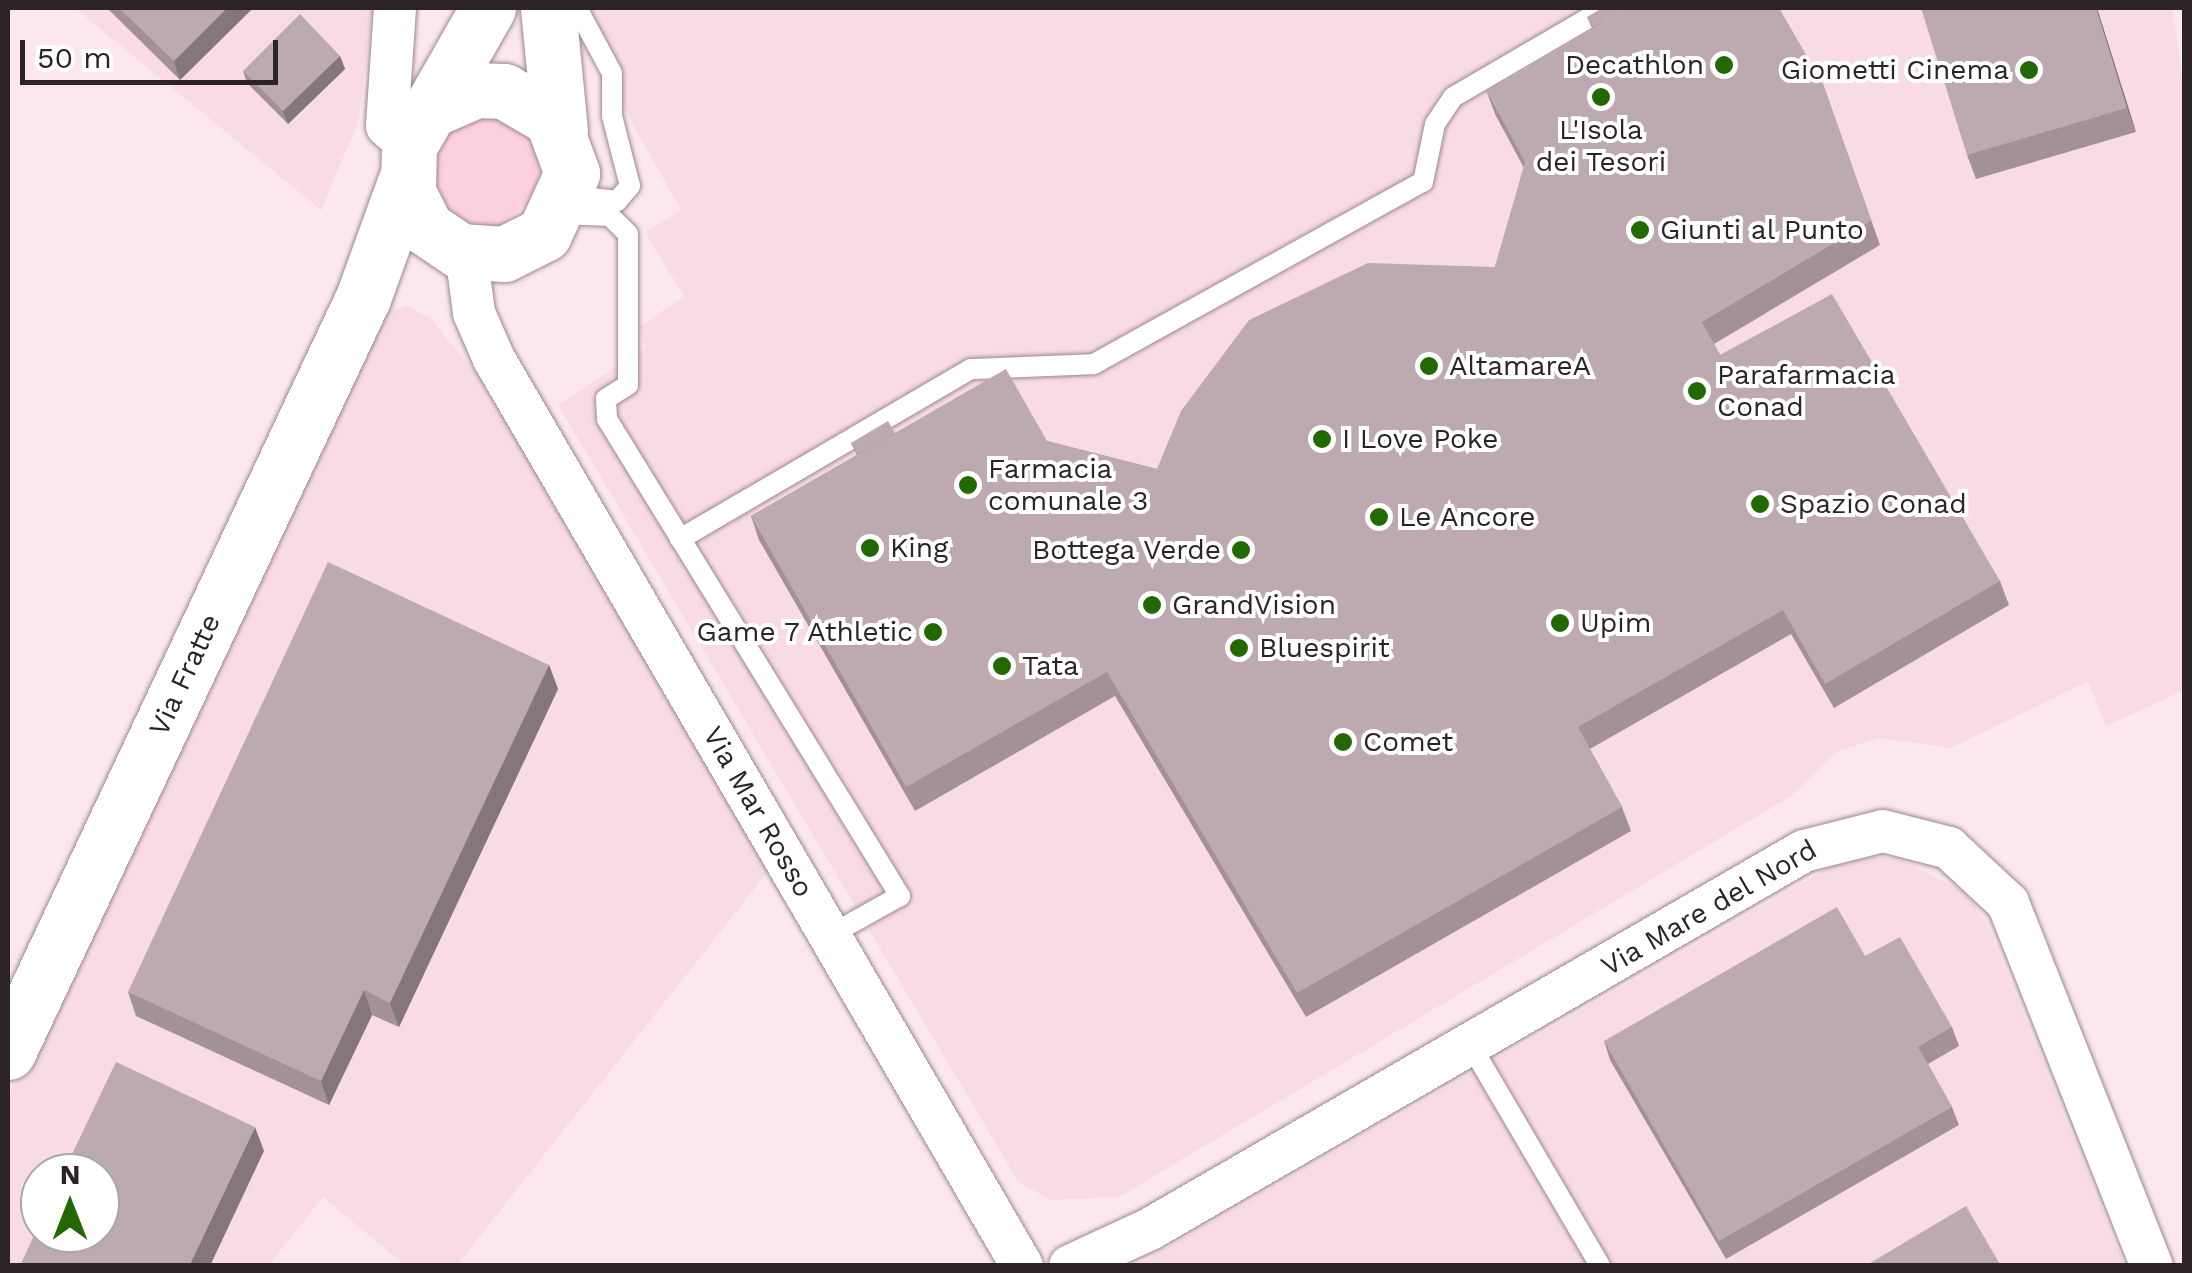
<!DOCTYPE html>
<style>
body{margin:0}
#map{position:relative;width:2192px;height:1273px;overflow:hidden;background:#fce7ee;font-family:"Work Sans",sans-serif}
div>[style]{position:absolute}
.built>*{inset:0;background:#f9dbe6}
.green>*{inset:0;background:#fdd0e1}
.roads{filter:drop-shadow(0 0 2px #9b888f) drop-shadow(0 0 2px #9b888f)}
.lane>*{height:20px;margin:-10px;padding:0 10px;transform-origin:10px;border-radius:10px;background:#fff}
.street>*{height:42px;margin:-21px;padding:0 21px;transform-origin:21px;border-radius:21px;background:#fff}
.secondary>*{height:55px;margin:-27.5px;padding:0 27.5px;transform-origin:27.5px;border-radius:27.5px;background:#fff}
.wall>*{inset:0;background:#a39197}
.shaded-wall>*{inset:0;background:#84767b}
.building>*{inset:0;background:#bda9b0}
.dots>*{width:28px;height:28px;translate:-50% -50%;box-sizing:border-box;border:5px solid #fff;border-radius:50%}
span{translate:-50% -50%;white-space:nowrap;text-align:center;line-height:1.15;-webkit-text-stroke:8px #fff;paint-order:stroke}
.poi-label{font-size:28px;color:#2b2326}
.right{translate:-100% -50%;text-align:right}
.left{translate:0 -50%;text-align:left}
.street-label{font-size:28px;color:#2b2326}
.frame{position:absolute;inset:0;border:10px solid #2b2326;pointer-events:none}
.north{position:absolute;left:20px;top:1153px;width:100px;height:100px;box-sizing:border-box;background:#fff;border:2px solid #aaa7a8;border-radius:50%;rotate:0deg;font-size:28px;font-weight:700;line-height:40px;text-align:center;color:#2b2326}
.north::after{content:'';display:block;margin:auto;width:35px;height:45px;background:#226903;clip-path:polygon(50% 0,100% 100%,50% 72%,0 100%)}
.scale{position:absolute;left:20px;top:40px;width:258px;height:45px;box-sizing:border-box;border:5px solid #2b2326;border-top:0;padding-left:12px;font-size:30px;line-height:35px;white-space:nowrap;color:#2b2326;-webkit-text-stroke:8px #fff;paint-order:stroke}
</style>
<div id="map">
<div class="built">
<i style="clip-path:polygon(75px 8px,373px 8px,358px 123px,321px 210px)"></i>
<i style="clip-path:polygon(568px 8px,2172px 8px,2184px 88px,2184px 690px,2106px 726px,2088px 681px,1951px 748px,1880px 738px,1838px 751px,1791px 796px,1119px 1197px,1050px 1200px,1018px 1181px,558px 405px,645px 348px,640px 327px,684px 296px,645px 233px,681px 210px)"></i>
<i style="clip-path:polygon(evenodd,407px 306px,430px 318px,483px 382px,770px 869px,457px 1265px,405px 1265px,323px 1197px,269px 1265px,8px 1266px,8px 1096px,376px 315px,407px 306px,40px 1173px,100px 1173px,100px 1233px,40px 1233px,40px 1173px)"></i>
<i style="clip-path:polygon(1848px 857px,1896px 858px,1965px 892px,1988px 926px,2124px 1265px,1136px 1266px)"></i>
</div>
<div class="green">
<i style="clip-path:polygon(515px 112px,543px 153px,534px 198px,489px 235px,444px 223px,430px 169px,443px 139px,472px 113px)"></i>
</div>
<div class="roads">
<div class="lane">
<i style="left:577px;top:8px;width:74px;rotate:61.7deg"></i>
<i style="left:612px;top:73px;width:43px;rotate:90deg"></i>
<i style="left:612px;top:116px;width:72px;rotate:75.6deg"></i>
<i style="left:630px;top:186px;width:20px;rotate:131deg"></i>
<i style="left:617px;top:201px;width:32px;rotate:-173deg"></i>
<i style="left:560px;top:214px;width:50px;rotate:2.3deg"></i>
<i style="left:610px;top:216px;width:25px;rotate:45deg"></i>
<i style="left:628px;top:234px;width:151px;rotate:90deg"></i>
<i style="left:628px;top:385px;width:26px;rotate:148deg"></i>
<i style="left:606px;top:399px;width:20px;rotate:87deg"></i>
<i style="left:607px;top:419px;width:560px;rotate:58.44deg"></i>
<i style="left:900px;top:896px;width:80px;rotate:150.9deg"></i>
<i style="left:680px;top:539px;width:337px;rotate:-30.3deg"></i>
<i style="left:971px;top:369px;width:123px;rotate:-2.3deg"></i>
<i style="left:1094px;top:364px;width:376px;rotate:-29deg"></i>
<i style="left:1423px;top:182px;width:59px;rotate:-78.3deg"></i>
<i style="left:1435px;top:124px;width:32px;rotate:-56deg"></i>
<i style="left:1453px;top:97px;width:177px;rotate:-30.2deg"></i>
<i style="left:1470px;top:1044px;width:257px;rotate:59.6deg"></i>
</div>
<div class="street">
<i style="left:395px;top:8px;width:118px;rotate:93.9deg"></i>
<i style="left:387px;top:126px;width:30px;rotate:42deg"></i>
<i style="left:466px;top:252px;width:62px;rotate:82.5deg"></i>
<i style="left:474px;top:313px;width:50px;rotate:66.5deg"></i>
<i style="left:494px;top:359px;width:1049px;rotate:59.79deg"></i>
<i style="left:1070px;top:1266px;width:88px;rotate:-24.8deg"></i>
<i style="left:1150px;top:1229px;width:755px;rotate:-30.03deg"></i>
<i style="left:1804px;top:851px;width:81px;rotate:-14.2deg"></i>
<i style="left:1883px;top:831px;width:68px;rotate:14.4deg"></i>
<i style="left:1949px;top:848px;width:81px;rotate:43deg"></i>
<i style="left:2008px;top:903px;width:391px;rotate:68.4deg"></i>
</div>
<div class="secondary">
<i style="left:548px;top:8px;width:123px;rotate:84.4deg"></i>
<i style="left:437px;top:107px;width:43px;rotate:-23.6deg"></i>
<i style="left:476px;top:90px;width:28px;rotate:2deg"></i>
<i style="left:504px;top:91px;width:56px;rotate:30.3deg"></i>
<i style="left:552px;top:119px;width:58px;rotate:69.7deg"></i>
<i style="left:572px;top:173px;width:67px;rotate:114.7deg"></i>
<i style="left:544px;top:234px;width:45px;rotate:153.4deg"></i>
<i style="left:504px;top:254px;width:44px;rotate:-176.1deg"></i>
<i style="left:460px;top:251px;width:41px;rotate:-145.9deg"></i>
<i style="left:426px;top:228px;width:40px;rotate:-116.6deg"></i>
<i style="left:408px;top:192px;width:46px;rotate:-88.8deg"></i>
<i style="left:409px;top:146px;width:159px;rotate:-60.2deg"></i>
<i style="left:8px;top:1052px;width:833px;rotate:-64.79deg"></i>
<i style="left:363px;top:298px;width:123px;rotate:-70.1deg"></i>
</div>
</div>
<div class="wall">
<i style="clip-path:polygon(107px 8px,253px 8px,180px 80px)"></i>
<i style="clip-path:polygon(2097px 8px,2136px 132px,1976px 179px,1967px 155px)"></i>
<i style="clip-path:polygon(1587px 17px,1823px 84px,1880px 245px,1714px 344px,1720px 355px,2000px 581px,2009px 605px,1834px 708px,1791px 634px,1590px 749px,1622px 807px,1631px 831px,1306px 1017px,1115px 696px,915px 811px,759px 540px,751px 516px,857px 455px,851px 443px,895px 433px,1047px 441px,1157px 469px,1495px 267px,1524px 168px,1495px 114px,1486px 90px,1592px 28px)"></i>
<i style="clip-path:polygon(340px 56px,345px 69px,288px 124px,247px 83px,243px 71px)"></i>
<i style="clip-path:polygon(549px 665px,558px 689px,399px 1027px,372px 1015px,329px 1105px,136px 1016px,128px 992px)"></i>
<i style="clip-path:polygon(1952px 1027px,1959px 1046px,1928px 1064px,1952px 1107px,1959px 1125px,1726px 1259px,1610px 1060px,1604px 1041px)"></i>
</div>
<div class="shaded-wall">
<i style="clip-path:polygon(227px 8px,253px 8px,180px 80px,174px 61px)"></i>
<i style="clip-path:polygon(2096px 8px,2097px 8px,2136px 132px,2127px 108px)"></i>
<i style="clip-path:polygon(340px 56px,345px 69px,288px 124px,283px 111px)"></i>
<i style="clip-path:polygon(549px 665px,558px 689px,399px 1027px,390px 1003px)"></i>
<i style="clip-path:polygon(364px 990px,372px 1015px,329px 1105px,321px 1081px)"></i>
<i style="clip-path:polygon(255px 1127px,264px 1151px,210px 1266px,189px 1266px)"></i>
</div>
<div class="building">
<i style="clip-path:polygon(119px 8px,227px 8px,174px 61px)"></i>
<i style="clip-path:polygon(1602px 8px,1626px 8px,1593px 27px,1587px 17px)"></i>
<i style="clip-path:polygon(1626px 8px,1779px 8px,1823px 84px,1871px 221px,1702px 322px,1720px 355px,1832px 294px,2000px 581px,1825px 684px,1783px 610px,1578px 727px,1622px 807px,1297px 993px,1107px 672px,906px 787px,751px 516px,1006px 369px,1047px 441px,1157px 469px,1181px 411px,1249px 320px,1368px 263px,1495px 267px,1525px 162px,1486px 90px)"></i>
<i style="clip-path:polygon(1921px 8px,2096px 8px,2127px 108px,1967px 155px)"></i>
<i style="clip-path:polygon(300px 14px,340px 56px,283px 111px,243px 71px)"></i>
<i style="clip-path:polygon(888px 421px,895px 433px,858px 454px,851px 443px)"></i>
<i style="clip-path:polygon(328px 562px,549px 665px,390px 1003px,364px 990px,321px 1081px,128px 992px)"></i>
<i style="clip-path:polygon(1837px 907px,1865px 956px,1900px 937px,1952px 1027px,1918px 1047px,1952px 1107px,1719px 1241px,1604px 1041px)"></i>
<i style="clip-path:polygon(116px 1062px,255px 1127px,189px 1266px,20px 1266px,40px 1222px,40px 1233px,100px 1233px,100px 1173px,63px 1173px)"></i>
<i style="clip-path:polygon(1966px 1206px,2001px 1266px,1865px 1266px)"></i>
</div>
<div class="dots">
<i style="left:1724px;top:65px;background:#226903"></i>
<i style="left:2029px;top:70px;background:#226903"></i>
<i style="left:1601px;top:97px;background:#226903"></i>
<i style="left:1640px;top:230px;background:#226903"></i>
<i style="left:1429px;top:366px;background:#226903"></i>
<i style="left:1697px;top:391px;background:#226903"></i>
<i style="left:1322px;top:439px;background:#226903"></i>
<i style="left:968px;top:485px;background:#226903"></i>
<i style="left:1760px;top:504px;background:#226903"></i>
<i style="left:1379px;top:517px;background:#226903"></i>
<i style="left:870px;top:548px;background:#226903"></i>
<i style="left:1241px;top:550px;background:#226903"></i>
<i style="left:1152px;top:605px;background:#226903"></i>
<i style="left:1560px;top:623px;background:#226903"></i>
<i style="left:933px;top:632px;background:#226903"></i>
<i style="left:1239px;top:648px;background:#226903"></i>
<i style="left:1002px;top:666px;background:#226903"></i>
<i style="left:1343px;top:742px;background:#226903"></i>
</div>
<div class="poi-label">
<span class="right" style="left:1704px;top:65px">Decathlon</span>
<span class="right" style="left:2009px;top:70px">Giometti Cinema</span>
<span style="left:1601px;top:146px">L'Isola<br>dei Tesori</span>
<span class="left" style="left:1660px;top:230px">Giunti al Punto</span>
<span class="left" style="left:1449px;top:366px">AltamareA</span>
<span class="left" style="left:1717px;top:391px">Parafarmacia<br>Conad</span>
<span class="left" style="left:1342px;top:439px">I Love Poke</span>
<span class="left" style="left:988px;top:485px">Farmacia<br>comunale 3</span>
<span class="left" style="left:1780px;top:504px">Spazio Conad</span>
<span class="left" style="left:1399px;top:517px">Le Ancore</span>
<span class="left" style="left:890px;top:548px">King</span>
<span class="right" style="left:1221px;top:550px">Bottega Verde</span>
<span class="left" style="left:1172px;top:605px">GrandVision</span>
<span class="left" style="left:1580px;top:623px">Upim</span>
<span class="right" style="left:913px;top:632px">Game 7 Athletic</span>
<span class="left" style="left:1259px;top:648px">Bluespirit</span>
<span class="left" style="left:1022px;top:666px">Tata</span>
<span class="left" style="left:1363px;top:742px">Comet</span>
</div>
<div class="street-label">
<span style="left:185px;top:675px;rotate:-65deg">Via Fratte</span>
<span style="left:758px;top:812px;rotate:60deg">Via Mar Rosso</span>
<span style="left:1709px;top:908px;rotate:-30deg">Via Mare del Nord</span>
</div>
<div class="frame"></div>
<div class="north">N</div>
<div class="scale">50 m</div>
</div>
